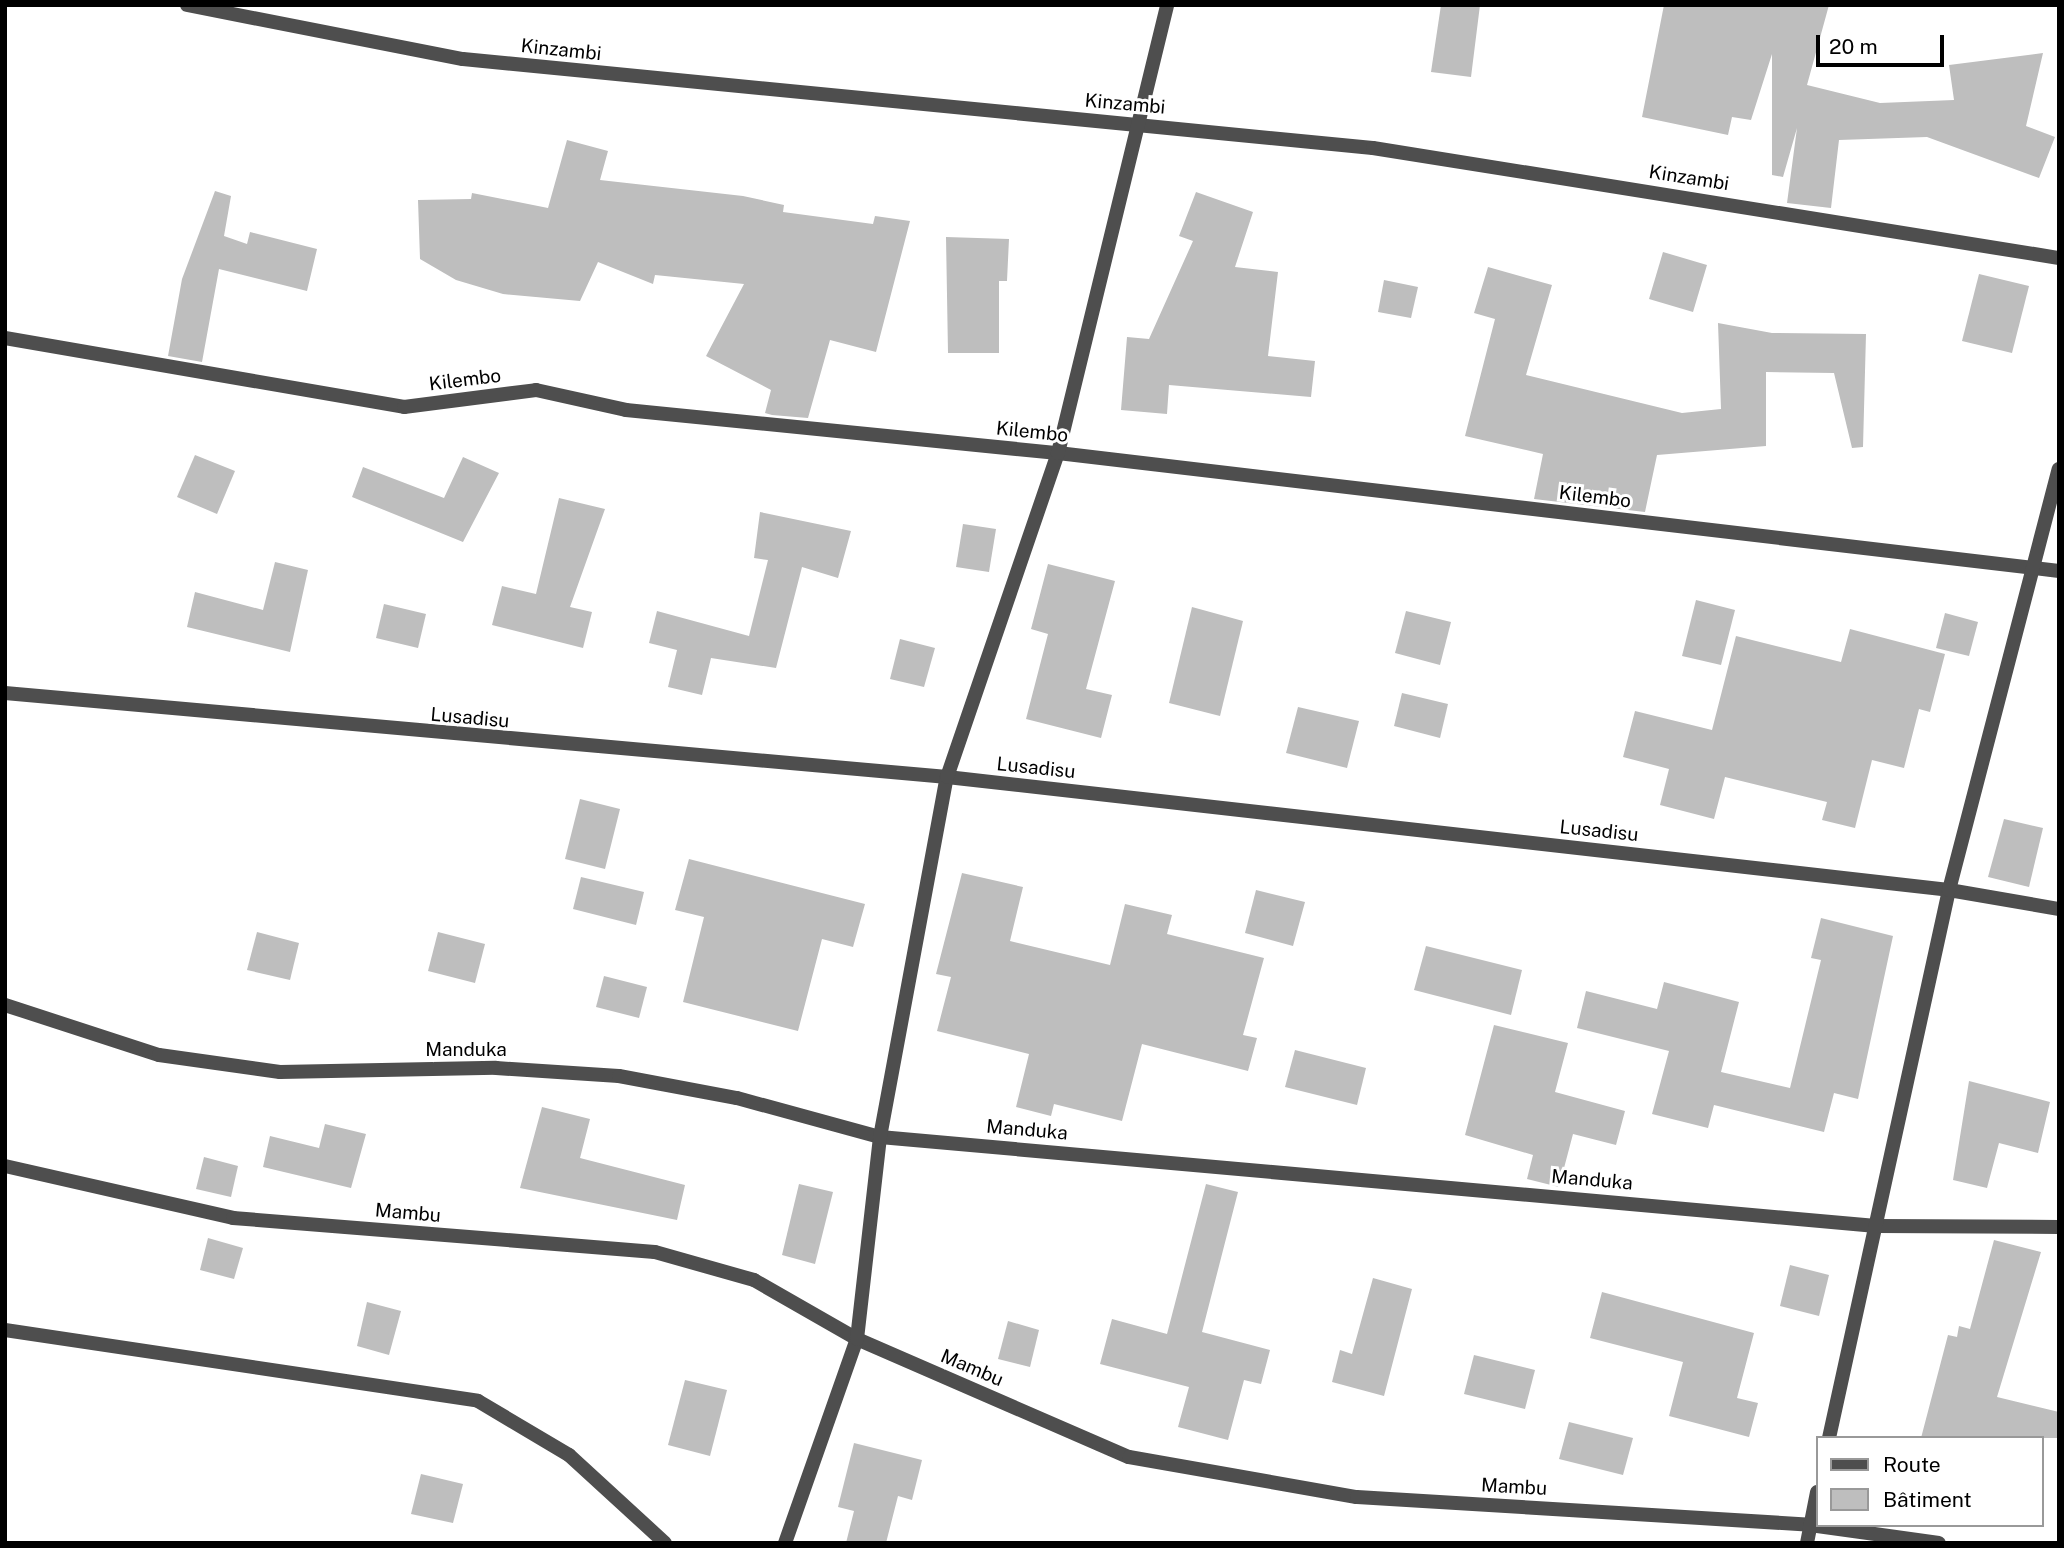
<!DOCTYPE html>
<meta charset="utf-8">
<style>
body{margin:0}
#map{position:relative;width:2064px;height:1548px;overflow:hidden;background:#fff;font-family:"Public Sans",sans-serif}
div>[style]{position:absolute}
.building>*{inset:0;background:#bebebe}
.street>*{height:14px;margin:-7px;padding:0 7px;transform-origin:7px;border-radius:7px;background:#4e4e4e}
span{translate:-50% -50%;white-space:nowrap;text-align:center;line-height:1.15;-webkit-text-stroke:6px #fff;paint-order:stroke}
.street-label{font-size:19px;color:#000}
.frame{position:absolute;inset:0;border:7px solid #000;pointer-events:none}
.legend{position:absolute;left:1816px;top:1436px;width:228px;height:91px;box-sizing:border-box;background:#fff;border:2px solid #999;margin:0;padding:9px 12px;list-style:none;font-size:21px;color:#000}
.legend li{display:flex;align-items:center;gap:14px;height:35px}
.legend b{width:35px;border:2px solid #999}
.scale{position:absolute;left:1816px;top:35px;width:128px;height:32px;box-sizing:border-box;border:4px solid #000;border-top:0;padding-left:9px;font-size:21px;line-height:24px;white-space:nowrap;color:#000;-webkit-text-stroke:5px #fff;paint-order:stroke}
</style>
<div id="map">
<div class="building">
<i style="clip-path:polygon(1441px 5px,1480px 5px,1471px 77px,1431px 72px)"></i>
<i style="clip-path:polygon(1664px 5px,1829px 5px,1807px 85px,1880px 103px,1954px 100px,1949px 65px,2043px 53px,2026px 126px,2055px 137px,2039px 178px,1927px 137px,1839px 140px,1831px 208px,1787px 203px,1797px 128px,1783px 177px,1772px 175px,1772px 54px,1751px 120px,1732px 117px,1728px 135px,1642px 117px)"></i>
<i style="clip-path:polygon(567px 140px,608px 151px,600px 180px,743px 196px,784px 205px,783px 212px,873px 224px,875px 216px,910px 221px,876px 352px,830px 340px,808px 418px,772px 415px,765px 413px,771px 390px,706px 356px,744px 284px,655px 275px,653px 284px,598px 262px,580px 301px,503px 294px,456px 280px,420px 259px,418px 200px,471px 199px,472px 193px,548px 208px)"></i>
<i style="clip-path:polygon(215px 191px,231px 196px,224px 236px,247px 244px,250px 232px,317px 249px,307px 291px,219px 269px,202px 362px,168px 356px,182px 279px)"></i>
<i style="clip-path:polygon(1196px 192px,1253px 212px,1235px 267px,1278px 272px,1268px 356px,1315px 361px,1311px 397px,1169px 385px,1167px 414px,1121px 410px,1127px 337px,1149px 339px,1193px 241px,1179px 236px)"></i>
<i style="clip-path:polygon(946px 237px,1009px 239px,1007px 281px,999px 281px,999px 353px,948px 353px)"></i>
<i style="clip-path:polygon(1663px 252px,1707px 265px,1693px 312px,1649px 299px)"></i>
<i style="clip-path:polygon(1488px 267px,1552px 285px,1526px 375px,1682px 413px,1721px 409px,1718px 323px,1772px 333px,1866px 334px,1863px 447px,1852px 448px,1834px 373px,1766px 372px,1766px 446px,1657px 455px,1645px 512px,1534px 499px,1543px 454px,1465px 436px,1495px 319px,1474px 313px)"></i>
<i style="clip-path:polygon(1979px 274px,2029px 286px,2012px 353px,1962px 341px)"></i>
<i style="clip-path:polygon(1384px 280px,1418px 287px,1411px 318px,1378px 312px)"></i>
<i style="clip-path:polygon(195px 455px,235px 471px,217px 514px,177px 497px)"></i>
<i style="clip-path:polygon(463px 457px,499px 473px,463px 542px,352px 497px,363px 467px,444px 498px)"></i>
<i style="clip-path:polygon(559px 498px,605px 509px,570px 607px,592px 612px,583px 648px,492px 625px,502px 586px,536px 594px)"></i>
<i style="clip-path:polygon(760px 512px,851px 531px,838px 578px,802px 567px,776px 668px,711px 658px,702px 695px,668px 687px,677px 650px,649px 643px,657px 611px,749px 636px,768px 560px,754px 558px)"></i>
<i style="clip-path:polygon(963px 524px,996px 529px,989px 572px,956px 567px)"></i>
<i style="clip-path:polygon(275px 562px,308px 570px,290px 652px,187px 627px,195px 592px,263px 610px)"></i>
<i style="clip-path:polygon(1048px 564px,1115px 581px,1086px 689px,1112px 695px,1101px 738px,1026px 719px,1048px 634px,1031px 629px)"></i>
<i style="clip-path:polygon(1696px 600px,1735px 610px,1721px 665px,1682px 656px)"></i>
<i style="clip-path:polygon(384px 604px,426px 614px,418px 648px,376px 638px)"></i>
<i style="clip-path:polygon(1192px 607px,1243px 621px,1220px 716px,1169px 703px)"></i>
<i style="clip-path:polygon(1406px 611px,1451px 622px,1440px 665px,1395px 653px)"></i>
<i style="clip-path:polygon(1945px 613px,1978px 622px,1969px 656px,1936px 648px)"></i>
<i style="clip-path:polygon(1850px 629px,1945px 654px,1930px 712px,1919px 709px,1904px 768px,1872px 760px,1855px 828px,1822px 820px,1827px 802px,1725px 777px,1714px 819px,1660px 805px,1669px 769px,1623px 757px,1635px 711px,1712px 730px,1736px 636px,1841px 662px)"></i>
<i style="clip-path:polygon(900px 639px,935px 648px,924px 687px,890px 679px)"></i>
<i style="clip-path:polygon(1402px 693px,1448px 704px,1440px 738px,1394px 726px)"></i>
<i style="clip-path:polygon(1298px 707px,1359px 721px,1347px 768px,1286px 753px)"></i>
<i style="clip-path:polygon(580px 799px,620px 809px,605px 869px,565px 859px)"></i>
<i style="clip-path:polygon(2004px 819px,2043px 828px,2029px 887px,1988px 877px)"></i>
<i style="clip-path:polygon(689px 859px,865px 904px,853px 947px,822px 939px,798px 1031px,683px 1002px,704px 917px,675px 910px)"></i>
<i style="clip-path:polygon(962px 873px,1023px 887px,1010px 941px,1110px 965px,1125px 904px,1172px 915px,1167px 934px,1264px 958px,1243px 1035px,1257px 1038px,1248px 1071px,1142px 1044px,1122px 1121px,1054px 1104px,1051px 1116px,1016px 1107px,1029px 1054px,937px 1031px,951px 977px,936px 974px)"></i>
<i style="clip-path:polygon(581px 877px,644px 892px,636px 925px,573px 909px)"></i>
<i style="clip-path:polygon(1256px 890px,1305px 902px,1293px 946px,1245px 933px)"></i>
<i style="clip-path:polygon(1821px 918px,1893px 936px,1858px 1099px,1834px 1093px,1824px 1132px,1714px 1105px,1708px 1128px,1652px 1114px,1669px 1051px,1577px 1028px,1586px 991px,1657px 1009px,1664px 982px,1739px 1002px,1721px 1072px,1790px 1088px,1821px 960px,1811px 958px)"></i>
<i style="clip-path:polygon(257px 932px,299px 943px,290px 980px,247px 970px)"></i>
<i style="clip-path:polygon(438px 932px,485px 944px,475px 983px,428px 971px)"></i>
<i style="clip-path:polygon(1426px 946px,1522px 970px,1511px 1015px,1414px 990px)"></i>
<i style="clip-path:polygon(604px 976px,647px 987px,639px 1018px,596px 1007px)"></i>
<i style="clip-path:polygon(1494px 1025px,1568px 1043px,1555px 1092px,1625px 1111px,1616px 1145px,1573px 1134px,1559px 1187px,1527px 1179px,1533px 1155px,1465px 1135px)"></i>
<i style="clip-path:polygon(1295px 1050px,1366px 1068px,1357px 1105px,1285px 1087px)"></i>
<i style="clip-path:polygon(1969px 1081px,2050px 1102px,2038px 1153px,1999px 1143px,1987px 1188px,1953px 1180px)"></i>
<i style="clip-path:polygon(542px 1107px,590px 1119px,580px 1158px,685px 1185px,677px 1220px,520px 1188px)"></i>
<i style="clip-path:polygon(325px 1124px,366px 1134px,351px 1188px,263px 1167px,270px 1136px,319px 1148px)"></i>
<i style="clip-path:polygon(204px 1157px,238px 1166px,231px 1197px,196px 1189px)"></i>
<i style="clip-path:polygon(799px 1184px,833px 1192px,815px 1264px,782px 1255px)"></i>
<i style="clip-path:polygon(1206px 1184px,1238px 1192px,1202px 1332px,1270px 1350px,1261px 1384px,1244px 1380px,1228px 1440px,1178px 1427px,1189px 1387px,1100px 1364px,1112px 1319px,1167px 1334px)"></i>
<i style="clip-path:polygon(208px 1238px,243px 1248px,234px 1279px,200px 1270px)"></i>
<i style="clip-path:polygon(1994px 1240px,2041px 1252px,1997px 1397px,2059px 1412px,2059px 1438px,1921px 1438px,1948px 1335px,1957px 1337px,1959px 1326px,1970px 1329px)"></i>
<i style="clip-path:polygon(1790px 1265px,1829px 1275px,1819px 1316px,1780px 1306px)"></i>
<i style="clip-path:polygon(1373px 1278px,1412px 1289px,1384px 1396px,1332px 1382px,1340px 1350px,1352px 1354px)"></i>
<i style="clip-path:polygon(1602px 1292px,1754px 1333px,1737px 1398px,1758px 1403px,1749px 1437px,1669px 1416px,1683px 1362px,1590px 1338px)"></i>
<i style="clip-path:polygon(367px 1302px,401px 1311px,389px 1355px,357px 1346px)"></i>
<i style="clip-path:polygon(1008px 1321px,1039px 1330px,1030px 1367px,998px 1359px)"></i>
<i style="clip-path:polygon(1474px 1355px,1535px 1370px,1525px 1409px,1464px 1394px)"></i>
<i style="clip-path:polygon(685px 1380px,727px 1390px,710px 1456px,668px 1445px)"></i>
<i style="clip-path:polygon(1569px 1422px,1633px 1438px,1623px 1475px,1559px 1459px)"></i>
<i style="clip-path:polygon(854px 1443px,922px 1460px,912px 1500px,898px 1496px,886px 1543px,846px 1543px,854px 1511px,838px 1507px)"></i>
<i style="clip-path:polygon(421px 1474px,463px 1484px,453px 1523px,411px 1514px)"></i>
</div>
<div class="street">
<i style="left:187px;top:5px;width:281px;rotate:11.1deg"></i>
<i style="left:463px;top:59px;width:914px;rotate:5.59deg"></i>
<i style="left:1373px;top:148px;width:695px;rotate:9.11deg"></i>
<i style="left:5px;top:338px;width:405px;rotate:9.8deg"></i>
<i style="left:404px;top:407px;width:133px;rotate:-7.3deg"></i>
<i style="left:536px;top:390px;width:92px;rotate:12.5deg"></i>
<i style="left:626px;top:410px;width:434px;rotate:5.7deg"></i>
<i style="left:1058px;top:453px;width:1008px;rotate:6.72deg"></i>
<i style="left:5px;top:693px;width:946px;rotate:5.1deg"></i>
<i style="left:947px;top:777px;width:1008px;rotate:6.43deg"></i>
<i style="left:1949px;top:890px;width:112px;rotate:9.8deg"></i>
<i style="left:5px;top:1005px;width:162px;rotate:18deg"></i>
<i style="left:159px;top:1055px;width:122px;rotate:8deg"></i>
<i style="left:280px;top:1072px;width:216px;rotate:-1.1deg"></i>
<i style="left:496px;top:1068px;width:123px;rotate:3.7deg"></i>
<i style="left:619px;top:1076px;width:120px;rotate:10.6deg"></i>
<i style="left:737px;top:1098px;width:148px;rotate:15.3deg"></i>
<i style="left:880px;top:1137px;width:1000px;rotate:5.11deg"></i>
<i style="left:1876px;top:1226px;width:183px;rotate:0.3deg"></i>
<i style="left:5px;top:1166px;width:234px;rotate:12.8deg"></i>
<i style="left:233px;top:1218px;width:423px;rotate:4.6deg"></i>
<i style="left:655px;top:1252px;width:103px;rotate:15.8deg"></i>
<i style="left:754px;top:1280px;width:119px;rotate:29.8deg"></i>
<i style="left:857px;top:1339px;width:296px;rotate:23.5deg"></i>
<i style="left:1129px;top:1457px;width:231px;rotate:10deg"></i>
<i style="left:1357px;top:1497px;width:454px;rotate:3.5deg"></i>
<i style="left:1810px;top:1525px;width:130px;rotate:7.9deg"></i>
<i style="left:5px;top:1330px;width:478px;rotate:8.5deg"></i>
<i style="left:478px;top:1401px;width:106px;rotate:30.7deg"></i>
<i style="left:569px;top:1455px;width:130px;rotate:42.5deg"></i>
<i style="left:1829px;top:1438px;width:561px;rotate:-77.65deg"></i>
<i style="left:1949px;top:890px;width:435px;rotate:-75.4deg"></i>
<i style="left:785px;top:1543px;width:216px;rotate:-70.6deg"></i>
<i style="left:857px;top:1339px;width:203px;rotate:-83.5deg"></i>
<i style="left:880px;top:1137px;width:366px;rotate:-79.5deg"></i>
<i style="left:947px;top:777px;width:342px;rotate:-71.1deg"></i>
<i style="left:1058px;top:453px;width:461px;rotate:-76.3deg"></i>
<i style="left:1807px;top:1543px;width:52px;rotate:-78.9deg"></i>
</div>
<div class="street-label">
<span style="left:561px;top:50px;rotate:6deg">Kinzambi</span>
<span style="left:1125px;top:104px;rotate:5deg">Kinzambi</span>
<span style="left:1689px;top:178px;rotate:9deg">Kinzambi</span>
<span style="left:465px;top:380px;rotate:-7deg">Kilembo</span>
<span style="left:1032px;top:432px;rotate:6deg">Kilembo</span>
<span style="left:1595px;top:497px;rotate:7deg">Kilembo</span>
<span style="left:470px;top:718px;rotate:5deg">Lusadisu</span>
<span style="left:1036px;top:768px;rotate:6deg">Lusadisu</span>
<span style="left:1599px;top:831px;rotate:6deg">Lusadisu</span>
<span style="left:466px;top:1050px">Manduka</span>
<span style="left:1027px;top:1130px;rotate:5deg">Manduka</span>
<span style="left:1592px;top:1180px;rotate:5deg">Manduka</span>
<span style="left:408px;top:1213px;rotate:5deg">Mambu</span>
<span style="left:972px;top:1368px;rotate:23deg">Mambu</span>
<span style="left:1514px;top:1487px;rotate:3deg">Mambu</span>
</div>
<div class="frame"></div>
<ul class="legend">
<li><b style="height:9px;background:#4e4e4e"></b>Route</li>
<li><b style="height:19px;background:#bebebe"></b>Bâtiment</li>
</ul>
<div class="scale">20 m</div>
</div>
